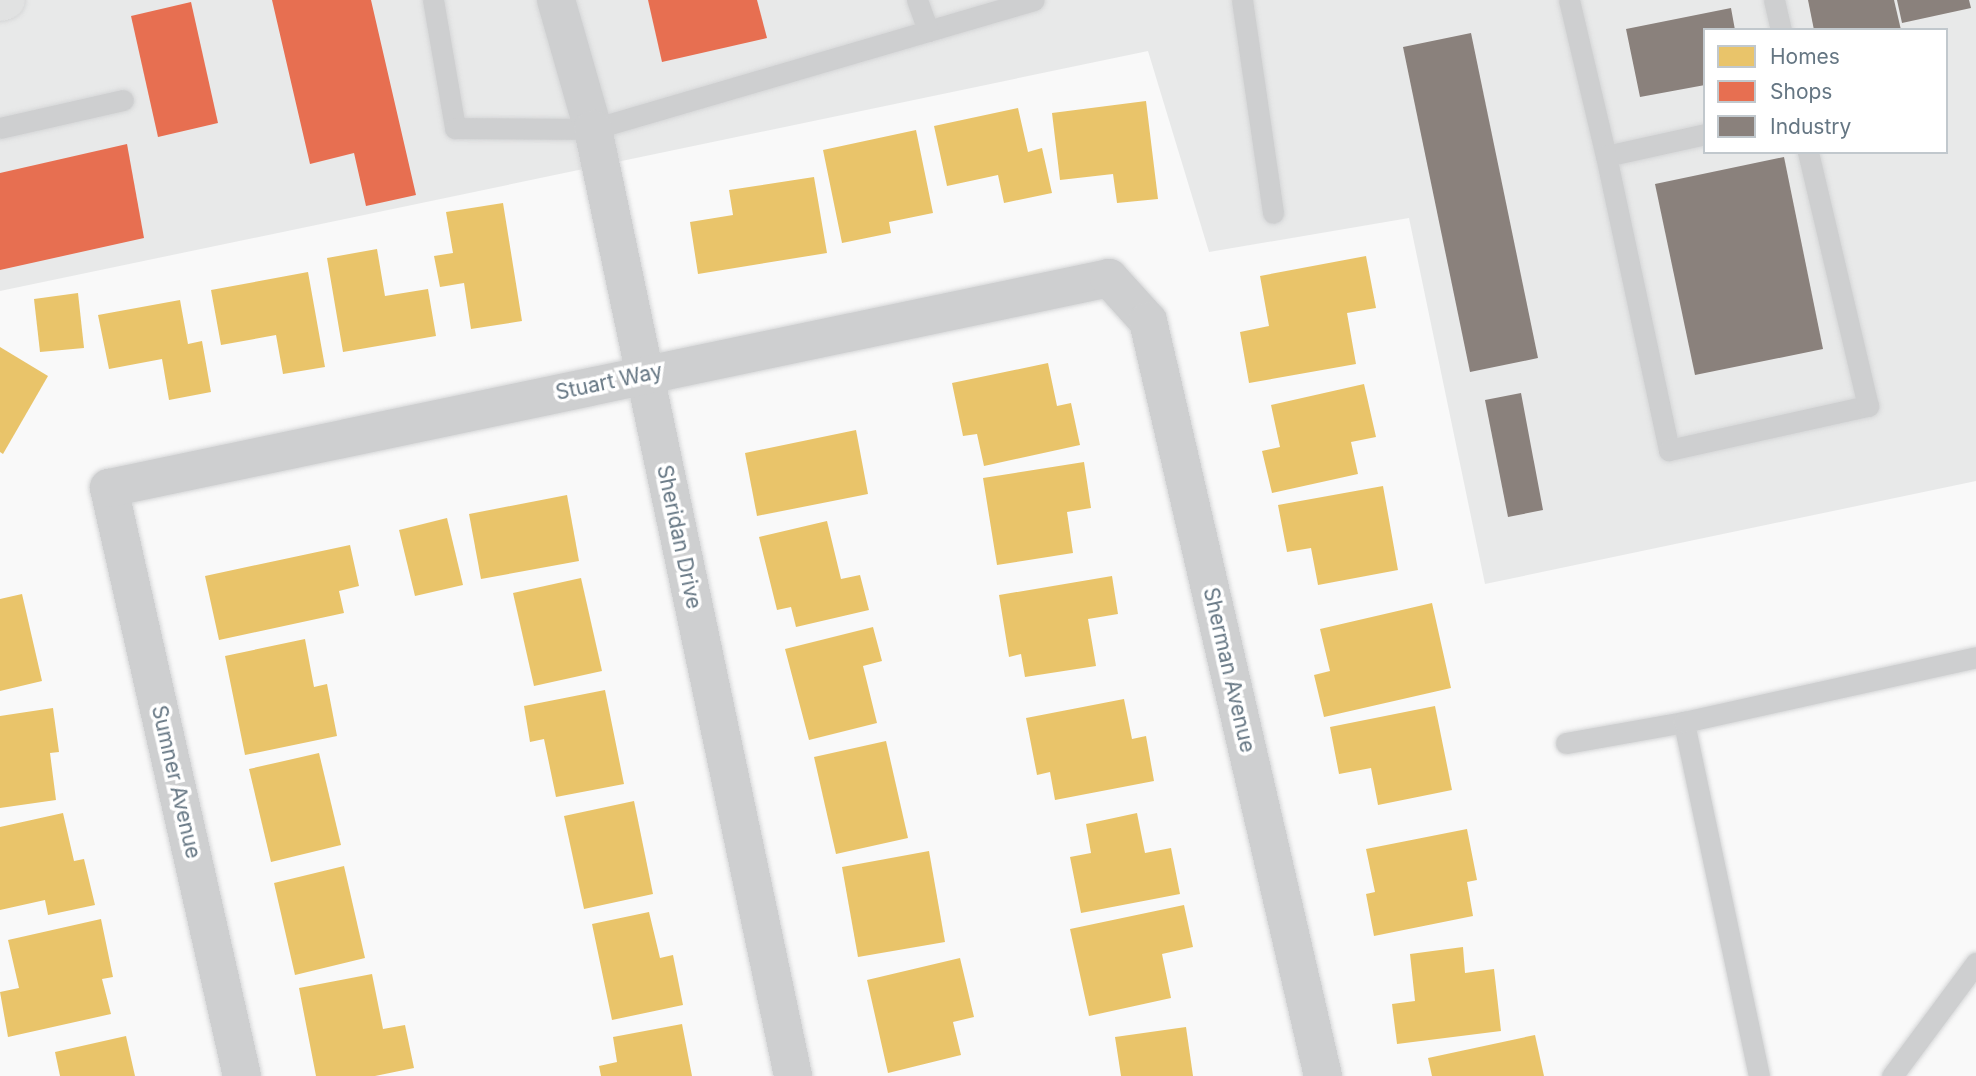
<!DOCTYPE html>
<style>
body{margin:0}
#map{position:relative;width:1976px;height:1076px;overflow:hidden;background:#f9f9f9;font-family:Inter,sans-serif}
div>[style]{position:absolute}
.built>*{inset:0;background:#e8e9e9}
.homes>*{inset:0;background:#e9c46a}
.shops>*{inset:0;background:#e76f51}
.industry>*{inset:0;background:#8a817c}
.roads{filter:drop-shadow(0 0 2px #d5d6d7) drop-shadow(0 0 2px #d5d6d7)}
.service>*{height:21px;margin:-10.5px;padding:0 10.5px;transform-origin:10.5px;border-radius:10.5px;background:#cecfd0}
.minor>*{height:38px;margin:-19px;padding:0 19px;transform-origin:19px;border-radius:19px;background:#cecfd0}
.secondary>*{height:38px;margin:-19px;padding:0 19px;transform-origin:19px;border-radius:19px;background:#e1e2e2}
span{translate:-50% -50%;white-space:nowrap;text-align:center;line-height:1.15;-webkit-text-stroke:7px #fff;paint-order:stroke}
.street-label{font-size:21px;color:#657683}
.legend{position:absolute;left:1703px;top:28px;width:245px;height:126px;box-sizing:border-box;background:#fff;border:2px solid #c1c8cd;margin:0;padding:9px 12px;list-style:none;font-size:21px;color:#657683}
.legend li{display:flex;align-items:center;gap:14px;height:35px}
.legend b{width:35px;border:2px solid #c1c8cd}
</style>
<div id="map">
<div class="built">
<i style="clip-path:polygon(evenodd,1976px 0,1976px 481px,1485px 584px,1409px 218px,1209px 252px,1148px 51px,0 291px,0 2px,6px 0,1976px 0,1705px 30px,1946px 30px,1946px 152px,1705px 152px,1705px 30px)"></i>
</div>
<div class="homes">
<i style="clip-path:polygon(1146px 101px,1158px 199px,1117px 203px,1113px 174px,1060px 180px,1052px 113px)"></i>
<i style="clip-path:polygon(1018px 108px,1028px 152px,1042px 148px,1052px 193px,1004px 203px,998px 175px,947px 186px,934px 126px)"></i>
<i style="clip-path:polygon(916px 130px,933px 213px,889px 222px,891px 233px,842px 243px,823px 150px)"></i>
<i style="clip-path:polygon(814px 177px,827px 253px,698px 274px,690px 222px,733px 215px,729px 190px)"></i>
<i style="clip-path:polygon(503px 203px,522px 321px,471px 329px,464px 283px,440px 287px,434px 256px,453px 253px,446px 212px)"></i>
<i style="clip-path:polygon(377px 249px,385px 296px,428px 289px,436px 336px,343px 352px,327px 258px)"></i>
<i style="clip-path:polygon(1366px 256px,1376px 308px,1347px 313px,1356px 364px,1249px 383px,1240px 332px,1269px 326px,1260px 276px)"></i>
<i style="clip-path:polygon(308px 272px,325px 367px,283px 374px,276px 335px,221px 345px,211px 290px)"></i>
<i style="clip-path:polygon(78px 293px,84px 348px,40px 352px,34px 299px)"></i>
<i style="clip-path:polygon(180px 300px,188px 344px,202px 341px,211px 392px,169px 400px,162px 359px,109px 369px,98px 315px)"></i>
<i style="clip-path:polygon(0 347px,48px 376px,3px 454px,0 452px)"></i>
<i style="clip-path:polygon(1048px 363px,1057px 406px,1071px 403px,1080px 445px,984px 466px,977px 434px,963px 436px,952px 383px)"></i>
<i style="clip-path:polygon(1364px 384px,1376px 437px,1351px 442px,1358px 474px,1272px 493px,1262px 451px,1280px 447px,1271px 405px)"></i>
<i style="clip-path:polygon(856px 430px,868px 494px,757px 516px,745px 453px)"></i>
<i style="clip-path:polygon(1084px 462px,1091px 508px,1067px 512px,1073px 553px,997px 565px,983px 478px)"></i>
<i style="clip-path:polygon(1383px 486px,1398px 570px,1318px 585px,1311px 548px,1287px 552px,1278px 505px)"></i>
<i style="clip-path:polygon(567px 495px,579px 561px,481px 579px,469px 514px)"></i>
<i style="clip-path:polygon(447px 518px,463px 585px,415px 596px,399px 530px)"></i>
<i style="clip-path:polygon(827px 521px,841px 579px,860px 575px,869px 610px,796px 627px,791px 607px,777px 610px,759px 537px)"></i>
<i style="clip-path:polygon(350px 545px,359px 586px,339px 591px,344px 613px,219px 640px,205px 576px)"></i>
<i style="clip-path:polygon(1112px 576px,1118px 614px,1088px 619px,1096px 666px,1025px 677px,1021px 654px,1009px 657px,999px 595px)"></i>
<i style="clip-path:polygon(581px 578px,602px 671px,534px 686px,513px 593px)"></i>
<i style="clip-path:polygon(22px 594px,42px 681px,0 691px,0 599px)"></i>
<i style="clip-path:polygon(1432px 603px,1451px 688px,1324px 717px,1314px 675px,1330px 671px,1320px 629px)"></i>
<i style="clip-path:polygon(873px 627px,882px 661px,863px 666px,877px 723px,809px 740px,785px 649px)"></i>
<i style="clip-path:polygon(305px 639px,314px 687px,327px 684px,337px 736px,245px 755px,225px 656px)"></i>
<i style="clip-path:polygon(605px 690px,624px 784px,556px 797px,544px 739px,530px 742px,524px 706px)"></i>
<i style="clip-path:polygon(1124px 699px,1132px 739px,1146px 736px,1154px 781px,1055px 800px,1050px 772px,1037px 775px,1026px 718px)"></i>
<i style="clip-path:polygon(1435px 706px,1452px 790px,1378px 805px,1371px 768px,1339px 774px,1330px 727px)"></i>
<i style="clip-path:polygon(53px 708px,59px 752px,50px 753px,56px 800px,0 808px,0 716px)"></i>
<i style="clip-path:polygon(886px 741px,908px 838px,836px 854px,814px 757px)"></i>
<i style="clip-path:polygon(319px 753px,341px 845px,271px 862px,249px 769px)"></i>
<i style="clip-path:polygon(634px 801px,653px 894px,584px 909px,564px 816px)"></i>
<i style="clip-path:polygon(63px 813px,74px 861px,84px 859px,95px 905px,48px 915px,45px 900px,0 910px,0 827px)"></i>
<i style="clip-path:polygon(1137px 813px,1145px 853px,1171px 848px,1180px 894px,1081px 913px,1070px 857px,1091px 853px,1086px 824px)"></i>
<i style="clip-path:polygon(1467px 829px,1477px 880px,1467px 882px,1473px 916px,1374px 936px,1366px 894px,1375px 892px,1366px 849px)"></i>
<i style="clip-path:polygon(929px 851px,945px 942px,858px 957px,842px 867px)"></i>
<i style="clip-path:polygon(344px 866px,365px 958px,295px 975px,274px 883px)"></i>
<i style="clip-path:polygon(1184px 905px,1193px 947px,1162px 954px,1171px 998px,1089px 1016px,1070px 929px)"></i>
<i style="clip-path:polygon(649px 912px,660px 958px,673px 955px,683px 1005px,612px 1020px,592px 924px)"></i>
<i style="clip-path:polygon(101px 919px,113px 977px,102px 979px,111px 1014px,8px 1037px,0 992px,19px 988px,8px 940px)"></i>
<i style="clip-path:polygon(1463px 947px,1465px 973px,1494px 969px,1501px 1031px,1397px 1044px,1392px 1004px,1415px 1001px,1410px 954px)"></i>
<i style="clip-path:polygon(960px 958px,974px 1017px,953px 1022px,961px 1055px,888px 1073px,867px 980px)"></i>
<i style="clip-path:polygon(372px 974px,383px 1029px,405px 1025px,414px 1068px,375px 1076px,316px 1076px,299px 988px)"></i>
<i style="clip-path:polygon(682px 1024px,692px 1076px,601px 1076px,599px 1066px,617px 1062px,613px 1037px)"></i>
<i style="clip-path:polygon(1186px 1027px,1193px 1076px,1121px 1076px,1115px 1037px)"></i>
<i style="clip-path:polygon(1535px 1035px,1544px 1076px,1432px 1076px,1428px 1058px)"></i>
<i style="clip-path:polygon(126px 1036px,135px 1076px,60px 1076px,55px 1052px)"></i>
</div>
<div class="shops">
<i style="clip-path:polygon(272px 0,371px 0,416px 195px,366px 206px,354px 153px,310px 164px)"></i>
<i style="clip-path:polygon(648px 0,757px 0,767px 38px,662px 62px)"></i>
<i style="clip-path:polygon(191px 2px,218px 123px,158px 137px,131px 16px)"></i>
<i style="clip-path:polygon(127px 144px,144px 238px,0 270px,0 173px)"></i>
</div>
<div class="industry">
<i style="clip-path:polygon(1808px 0,1894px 0,1901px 30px,1814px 30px)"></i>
<i style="clip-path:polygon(1897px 0,1969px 0,1971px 8px,1902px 23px)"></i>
<i style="clip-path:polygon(1731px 8px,1735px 30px,1705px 30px,1705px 85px,1640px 97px,1626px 29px)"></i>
<i style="clip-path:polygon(1471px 33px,1538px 358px,1470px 372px,1403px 47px)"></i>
<i style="clip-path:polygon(1784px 157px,1823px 349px,1695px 375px,1655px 184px)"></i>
<i style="clip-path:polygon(1521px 393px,1543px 510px,1508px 517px,1485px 400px)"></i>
</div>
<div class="roads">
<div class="service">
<i style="left:433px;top:0;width:130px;rotate:80.2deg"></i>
<i style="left:455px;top:128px;width:138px;rotate:0.4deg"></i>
<i style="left:593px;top:129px;width:459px;rotate:-16.3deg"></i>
<i style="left:917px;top:0;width:33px;rotate:70deg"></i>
<i style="left:1242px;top:0;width:215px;rotate:81.7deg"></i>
<i style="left:1569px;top:0;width:160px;rotate:76.7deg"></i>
<i style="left:1606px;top:156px;width:101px;rotate:-12.5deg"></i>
<i style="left:1774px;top:0;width:31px;rotate:77deg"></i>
<i style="left:0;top:128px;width:126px;rotate:-12.8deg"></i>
<i style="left:1606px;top:156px;width:301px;rotate:77.9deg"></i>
<i style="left:1669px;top:450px;width:204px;rotate:-12.5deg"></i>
<i style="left:1868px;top:406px;width:261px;rotate:-103.3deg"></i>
<i style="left:1566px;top:743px;width:120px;rotate:-10.1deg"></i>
<i style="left:1759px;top:1076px;width:362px;rotate:-102deg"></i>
<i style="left:1684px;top:722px;width:299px;rotate:-12.5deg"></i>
<i style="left:1892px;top:1076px;width:141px;rotate:-53.4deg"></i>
</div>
<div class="minor">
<i style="left:556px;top:0;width:134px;rotate:74deg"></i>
<i style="left:593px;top:129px;width:968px;rotate:78.07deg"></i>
<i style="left:242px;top:1076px;width:603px;rotate:-102.75deg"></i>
<i style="left:109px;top:488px;width:1022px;rotate:-11.86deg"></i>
<i style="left:1109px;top:278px;width:58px;rotate:47.8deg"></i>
<i style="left:1148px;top:321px;width:775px;rotate:76.95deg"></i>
</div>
<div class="secondary">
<i style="left:0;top:2px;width:6px;rotate:-18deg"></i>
</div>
</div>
<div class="street-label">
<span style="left:609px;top:382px;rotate:-12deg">Stuart Way</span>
<span style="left:679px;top:537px;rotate:78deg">Sheridan Drive</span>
<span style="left:1229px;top:670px;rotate:77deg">Sherman Avenue</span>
<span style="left:176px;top:782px;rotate:77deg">Sumner Avenue</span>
</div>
<ul class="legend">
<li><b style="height:19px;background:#e9c46a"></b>Homes</li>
<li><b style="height:19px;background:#e76f51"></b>Shops</li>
<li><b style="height:19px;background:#8a817c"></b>Industry</li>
</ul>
</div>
